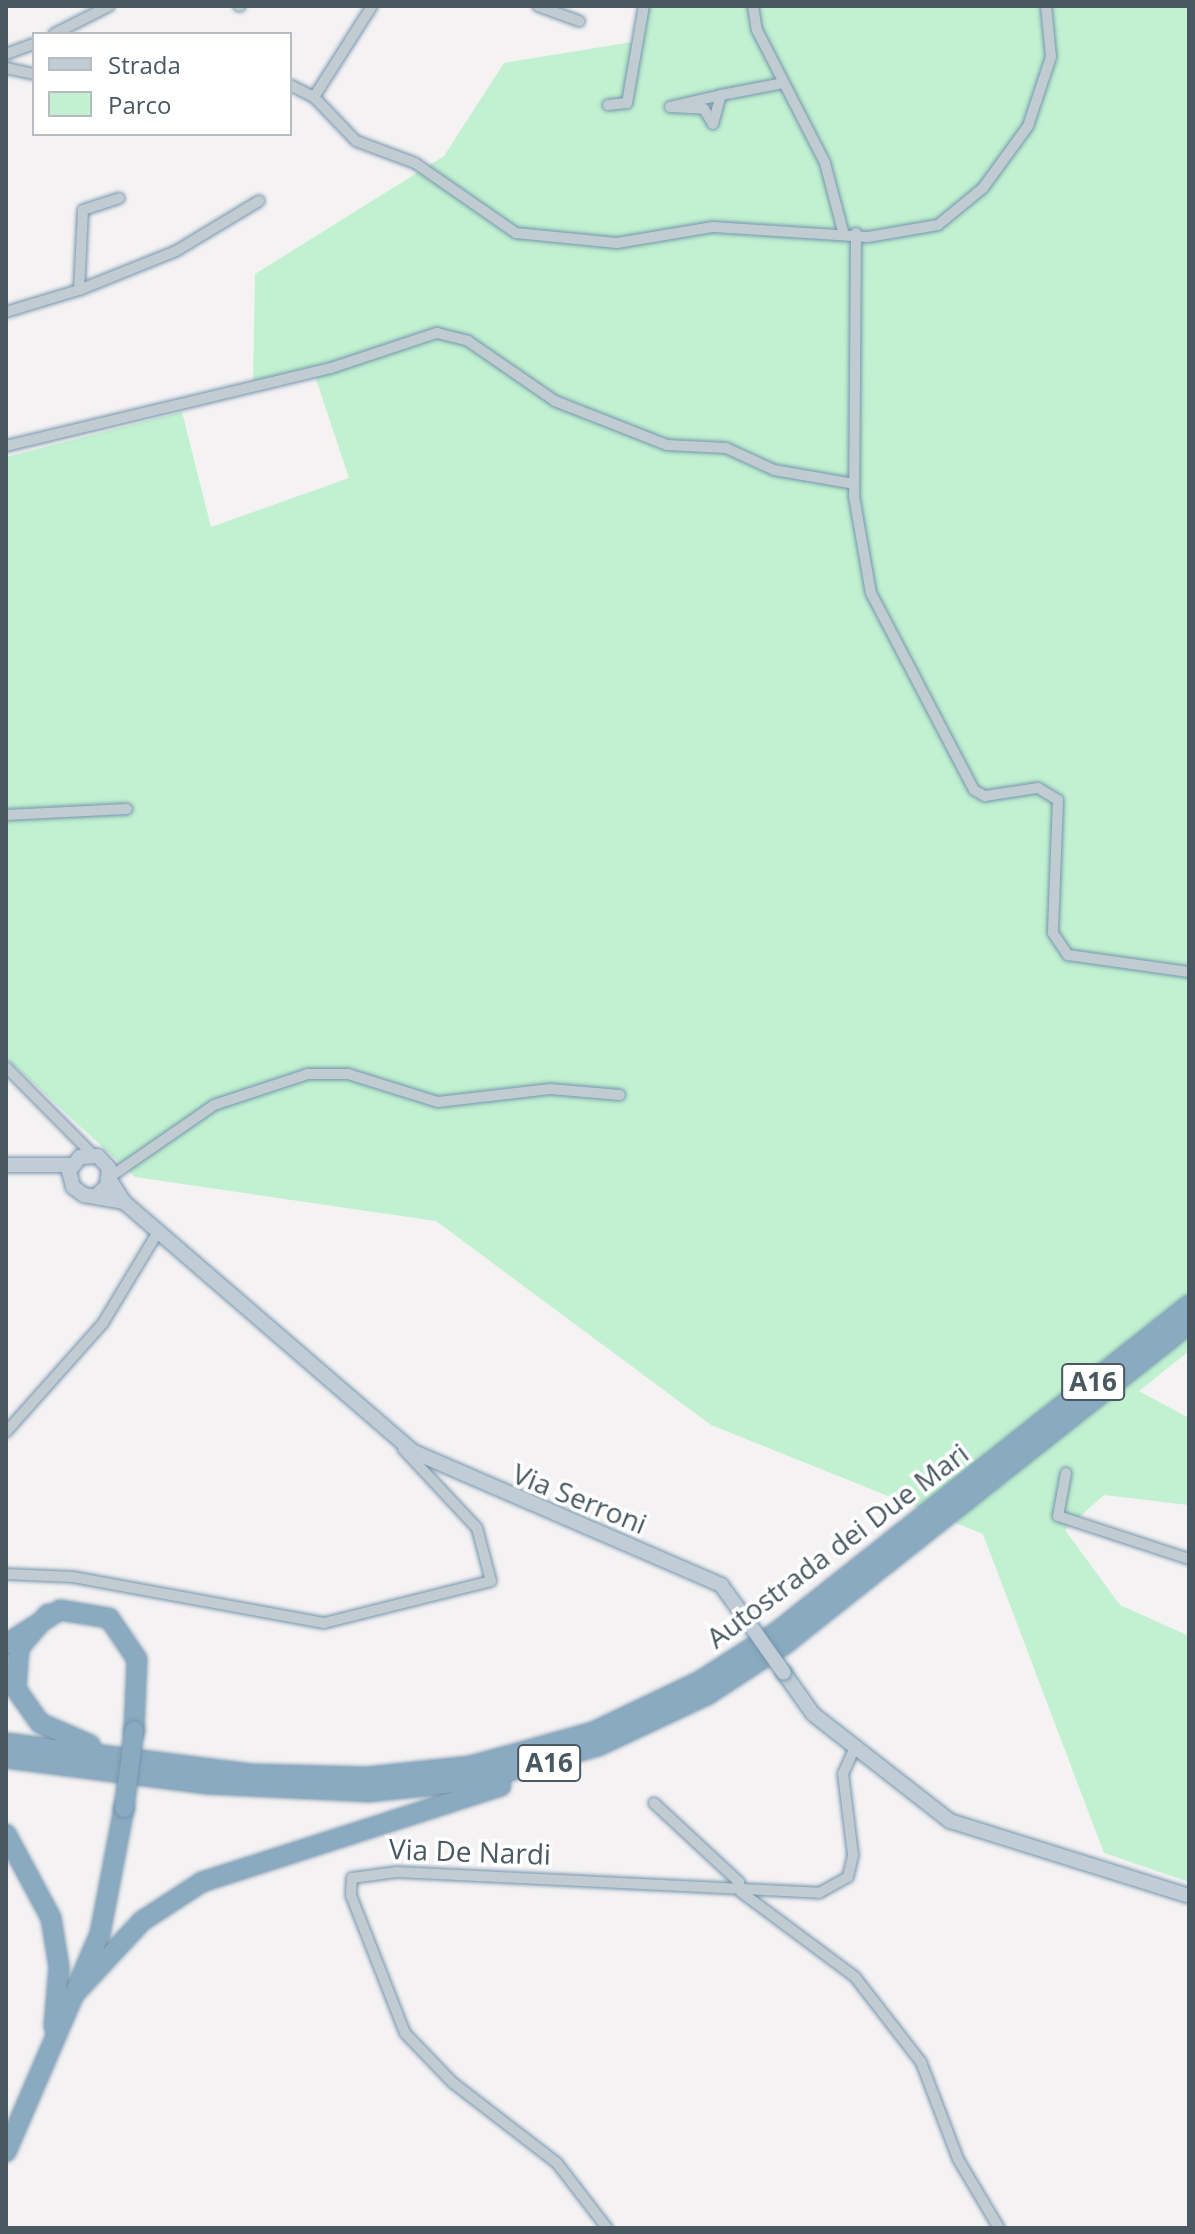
<!DOCTYPE html>
<style>
body{margin:0}
#map{position:relative;width:1195px;height:2234px;overflow:hidden;background:#f5f2f3;font-family:"Open Sans",sans-serif}
div>[style]{position:absolute}
.green>*{inset:0;background:#c1f1d0}
.roads{filter:drop-shadow(0 0 2px #7595ad) drop-shadow(0 0 2px #7595ad)}
.minor>*{height:10px;margin:-5px;padding:0 5px;transform-origin:5px;border-radius:5px;background:#c0cbd2}
.secondary>*{height:14px;margin:-7px;padding:0 7px;transform-origin:7px;border-radius:7px;background:#c0ccd6}
.motorway>*{height:18px;margin:-9px;padding:0 9px;transform-origin:9px;border-radius:9px;background:#8aaac1}
.bridges{filter:drop-shadow(0 0 2px #7595ad) drop-shadow(0 0 2px #7595ad)}
.secondary-bridge>*{height:14px;margin:-7px;padding:0 7px;transform-origin:7px;border-radius:7px;background:#c0ccd6}
.motorway-bridge>*{height:18px;margin:-9px;padding:0 9px;transform-origin:9px;border-radius:9px;background:#8aaac1}
span{translate:-50% -50%;white-space:nowrap;text-align:center;line-height:1.15;-webkit-text-stroke:7px #fff;paint-order:stroke}
.shield-label span{padding:2px 6px;background:#fff;border:2px solid;border-radius:6px;-webkit-text-stroke-width:0}
.shield-label{font-size:26px;color:#495861;font-weight:700}
.street-label{font-size:28px;color:#495861}
.frame{position:absolute;inset:0;border:8px solid #495861;pointer-events:none}
.legend{position:absolute;left:32px;top:32px;width:260px;height:104px;box-sizing:border-box;background:#fff;border:2px solid #b6bcc0;margin:0;padding:10px 14px;list-style:none;font-size:24px;color:#495861}
.legend li{display:flex;align-items:center;gap:16px;height:40px}
.legend b{width:40px;border:2px solid #b6bcc0}
</style>
<div id="map">
<div class="green">
<i style="clip-path:polygon(646px 6px,1189px 6px,1189px 1351px,1139px 1391px,1189px 1418px,1189px 1505px,1104px 1495px,1065px 1530px,1120px 1605px,1189px 1636px,1189px 1882px,1104px 1853px,983px 1534px,711px 1425px,436px 1221px,135px 1177px,6px 1058px,6px 457px,182px 412px,211px 527px,349px 478px,315px 376px,253px 384px,255px 274px,444px 156px,504px 63px,632px 42px)"></i>
</div>
<div class="roads">
<div class="minor">
<i style="left:239px;top:6px;width:1px"></i>
<i style="left:538px;top:6px;width:44px;rotate:20.1deg"></i>
<i style="left:753px;top:6px;width:24px;rotate:81deg"></i>
<i style="left:757px;top:30px;width:149px;rotate:62.9deg"></i>
<i style="left:825px;top:163px;width:70px;rotate:75.2deg"></i>
<i style="left:54px;top:34px;width:62px;rotate:-27deg"></i>
<i style="left:6px;top:54px;width:30px;rotate:-20deg"></i>
<i style="left:6px;top:68px;width:29px;rotate:12deg"></i>
<i style="left:290px;top:85px;width:27px;rotate:27deg"></i>
<i style="left:314px;top:97px;width:61px;rotate:46.3deg"></i>
<i style="left:356px;top:141px;width:63px;rotate:20.4deg"></i>
<i style="left:415px;top:163px;width:123px;rotate:34.7deg"></i>
<i style="left:516px;top:233px;width:101px;rotate:5.7deg"></i>
<i style="left:617px;top:243px;width:97px;rotate:-9.5deg"></i>
<i style="left:713px;top:227px;width:155px;rotate:3.7deg"></i>
<i style="left:868px;top:237px;width:71px;rotate:-9.7deg"></i>
<i style="left:938px;top:225px;width:58px;rotate:-39.4deg"></i>
<i style="left:983px;top:188px;width:77px;rotate:-54deg"></i>
<i style="left:1028px;top:126px;width:73px;rotate:-71.6deg"></i>
<i style="left:1051px;top:57px;width:51px;rotate:-95.6deg"></i>
<i style="left:721px;top:95px;width:52px;rotate:166.8deg"></i>
<i style="left:670px;top:107px;width:34px;rotate:3deg"></i>
<i style="left:704px;top:109px;width:17px;rotate:59deg"></i>
<i style="left:713px;top:124px;width:30px;rotate:-75deg"></i>
<i style="left:721px;top:95px;width:64px;rotate:-10.8deg"></i>
<i style="left:314px;top:97px;width:108px;rotate:-57.5deg"></i>
<i style="left:608px;top:105px;width:19px;rotate:-6deg"></i>
<i style="left:627px;top:103px;width:98px;rotate:-80.1deg"></i>
<i style="left:856px;top:233px;width:263px;rotate:90.4deg"></i>
<i style="left:854px;top:496px;width:98px;rotate:80.1deg"></i>
<i style="left:871px;top:593px;width:222px;rotate:62.4deg"></i>
<i style="left:974px;top:790px;width:13px;rotate:29deg"></i>
<i style="left:985px;top:796px;width:54px;rotate:-8.6deg"></i>
<i style="left:1038px;top:788px;width:23px;rotate:31deg"></i>
<i style="left:1058px;top:800px;width:133px;rotate:92.2deg"></i>
<i style="left:1053px;top:933px;width:27px;rotate:56deg"></i>
<i style="left:1068px;top:955px;width:122px;rotate:8deg"></i>
<i style="left:79px;top:290px;width:105px;rotate:-21.9deg"></i>
<i style="left:176px;top:251px;width:97px;rotate:-31.1deg"></i>
<i style="left:6px;top:312px;width:76px;rotate:-16.8deg"></i>
<i style="left:79px;top:290px;width:80px;rotate:-87.1deg"></i>
<i style="left:83px;top:210px;width:38px;rotate:-18deg"></i>
<i style="left:6px;top:446px;width:334px;rotate:-13.5deg"></i>
<i style="left:331px;top:368px;width:112px;rotate:-18.3deg"></i>
<i style="left:437px;top:333px;width:32px;rotate:14deg"></i>
<i style="left:468px;top:341px;width:106px;rotate:34.6deg"></i>
<i style="left:555px;top:401px;width:120px;rotate:21.4deg"></i>
<i style="left:667px;top:445px;width:59px;rotate:2.9deg"></i>
<i style="left:726px;top:448px;width:53px;rotate:24.6deg"></i>
<i style="left:774px;top:470px;width:81px;rotate:9.9deg"></i>
<i style="left:6px;top:815px;width:121px;rotate:-2.8deg"></i>
<i style="left:6px;top:1067px;width:124px;rotate:45.3deg"></i>
<i style="left:110px;top:1177px;width:126px;rotate:-34.7deg"></i>
<i style="left:214px;top:1105px;width:99px;rotate:-18.3deg"></i>
<i style="left:308px;top:1074px;width:40px"></i>
<i style="left:348px;top:1074px;width:94px;rotate:17.3deg"></i>
<i style="left:438px;top:1102px;width:113px;rotate:-6.6deg"></i>
<i style="left:550px;top:1089px;width:70px;rotate:4.9deg"></i>
<i style="left:6px;top:1432px;width:146px;rotate:-48.3deg"></i>
<i style="left:103px;top:1323px;width:109px;rotate:-58.9deg"></i>
<i style="left:1066px;top:1473px;width:44px;rotate:100.5deg"></i>
<i style="left:1058px;top:1516px;width:138px;rotate:18.2deg"></i>
<i style="left:6px;top:1574px;width:67px;rotate:2.6deg"></i>
<i style="left:73px;top:1577px;width:255px;rotate:10.4deg"></i>
<i style="left:324px;top:1623px;width:172px;rotate:-14.1deg"></i>
<i style="left:491px;top:1581px;width:55px;rotate:-104.8deg"></i>
<i style="left:477px;top:1528px;width:108px;rotate:-133.1deg"></i>
<i style="left:654px;top:1803px;width:116px;rotate:42.9deg"></i>
<i style="left:739px;top:1882px;width:10px;rotate:79deg"></i>
<i style="left:741px;top:1892px;width:142px;rotate:36.7deg"></i>
<i style="left:855px;top:1977px;width:108px;rotate:52.2deg"></i>
<i style="left:921px;top:2062px;width:104px;rotate:69.1deg"></i>
<i style="left:958px;top:2159px;width:80px;rotate:59.3deg"></i>
<i style="left:607px;top:2228px;width:82px;rotate:-127.6deg"></i>
<i style="left:557px;top:2163px;width:131px;rotate:-142.4deg"></i>
<i style="left:453px;top:2083px;width:69px;rotate:-133.8deg"></i>
<i style="left:405px;top:2033px;width:148px;rotate:-111.4deg"></i>
<i style="left:351px;top:1895px;width:17px;rotate:-87deg"></i>
<i style="left:352px;top:1878px;width:45px;rotate:-7.6deg"></i>
<i style="left:397px;top:1872px;width:423px;rotate:2.8deg"></i>
<i style="left:819px;top:1893px;width:33px;rotate:-29deg"></i>
<i style="left:848px;top:1877px;width:23px;rotate:-77deg"></i>
<i style="left:853px;top:1855px;width:82px;rotate:-97deg"></i>
<i style="left:843px;top:1774px;width:30px;rotate:-66deg"></i>
</div>
<div class="secondary">
<i style="left:6px;top:1165px;width:65px"></i>
<i style="left:110px;top:1180px;width:26px;rotate:58deg"></i>
<i style="left:124px;top:1202px;width:383px;rotate:40.8deg"></i>
<i style="left:414px;top:1452px;width:335px;rotate:23.4deg"></i>
<i style="left:721px;top:1585px;width:46px;rotate:53.9deg"></i>
<i style="left:97px;top:1195px;width:13px;rotate:-42deg"></i>
<i style="left:107px;top:1186px;width:18px;rotate:-84deg"></i>
<i style="left:109px;top:1168px;width:16px;rotate:-133deg"></i>
<i style="left:98px;top:1156px;width:18px;rotate:177deg"></i>
<i style="left:80px;top:1157px;width:18px;rotate:128deg"></i>
<i style="left:69px;top:1171px;width:16px;rotate:76deg"></i>
<i style="left:73px;top:1187px;width:14px;rotate:36deg"></i>
<i style="left:84px;top:1195px;width:41px;rotate:9.9deg"></i>
<i style="left:784px;top:1673px;width:50px;rotate:54.7deg"></i>
<i style="left:813px;top:1714px;width:174px;rotate:38deg"></i>
<i style="left:950px;top:1821px;width:250px;rotate:17.4deg"></i>
</div>
<div class="motorway">
<i style="left:48px;top:1614px;width:45px;rotate:130.5deg"></i>
<i style="left:19px;top:1648px;width:41px;rotate:94.2deg"></i>
<i style="left:16px;top:1689px;width:42px;rotate:54.8deg"></i>
<i style="left:40px;top:1723px;width:55px;rotate:23.7deg"></i>
<i style="left:6px;top:1644px;width:64px;rotate:-32.2deg"></i>
<i style="left:60px;top:1610px;width:50px;rotate:9.3deg"></i>
<i style="left:109px;top:1618px;width:50px;rotate:55.7deg"></i>
<i style="left:137px;top:1659px;width:72px;rotate:92.4deg"></i>
<i style="left:6px;top:1743px;width:247px;rotate:7.2deg"></i>
<i style="left:251px;top:1774px;width:116px;rotate:1.5deg"></i>
<i style="left:367px;top:1777px;width:105px;rotate:-6deg"></i>
<i style="left:471px;top:1766px;width:127px;rotate:-15.6deg"></i>
<i style="left:593px;top:1732px;width:119px;rotate:-25.5deg"></i>
<i style="left:700px;top:1681px;width:93px;rotate:-32.7deg"></i>
<i style="left:778px;top:1631px;width:525px;rotate:-38.42deg"></i>
<i style="left:6px;top:1758px;width:203px;rotate:7.4deg"></i>
<i style="left:207px;top:1784px;width:161px;rotate:2.8deg"></i>
<i style="left:368px;top:1792px;width:108px;rotate:-5.9deg"></i>
<i style="left:475px;top:1781px;width:128px;rotate:-15.9deg"></i>
<i style="left:598px;top:1746px;width:120px;rotate:-25.1deg"></i>
<i style="left:707px;top:1695px;width:93px;rotate:-33.2deg"></i>
<i style="left:785px;top:1644px;width:515px;rotate:-38.38deg"></i>
<i style="left:6px;top:1834px;width:95px;rotate:61.8deg"></i>
<i style="left:51px;top:1918px;width:50px;rotate:80.7deg"></i>
<i style="left:59px;top:1967px;width:60px;rotate:94.8deg"></i>
<i style="left:77px;top:1991px;width:96px;rotate:-47.1deg"></i>
<i style="left:142px;top:1921px;width:72px;rotate:-33deg"></i>
<i style="left:202px;top:1882px;width:314px;rotate:-17.8deg"></i>
<i style="left:6px;top:2152px;width:237px;rotate:-66.7deg"></i>
<i style="left:100px;top:1934px;width:128px;rotate:-79.2deg"></i>
</div>
</div>
<div class="bridges">
<div class="secondary-bridge">
<i style="left:748px;top:1622px;width:62px;rotate:54.8deg"></i>
</div>
<div class="motorway-bridge">
<i style="left:124px;top:1808px;width:78px;rotate:-82.6deg"></i>
</div>
</div>
<div class="shield-label">
<span style="left:1093px;top:1382px">A16</span>
<span style="left:549px;top:1763px">A16</span>
</div>
<div class="street-label">
<span style="left:580px;top:1498px;rotate:22deg">Via Serroni</span>
<span style="left:837px;top:1545px;rotate:-37deg">Autostrada dei Due Mari</span>
<span style="left:470px;top:1851px;rotate:2deg">Via De Nardi</span>
</div>
<div class="frame"></div>
<ul class="legend">
<li><b style="height:10px;background:#c0ccd6"></b>Strada</li>
<li><b style="height:22px;background:#c1f1d0"></b>Parco</li>
</ul>
</div>
